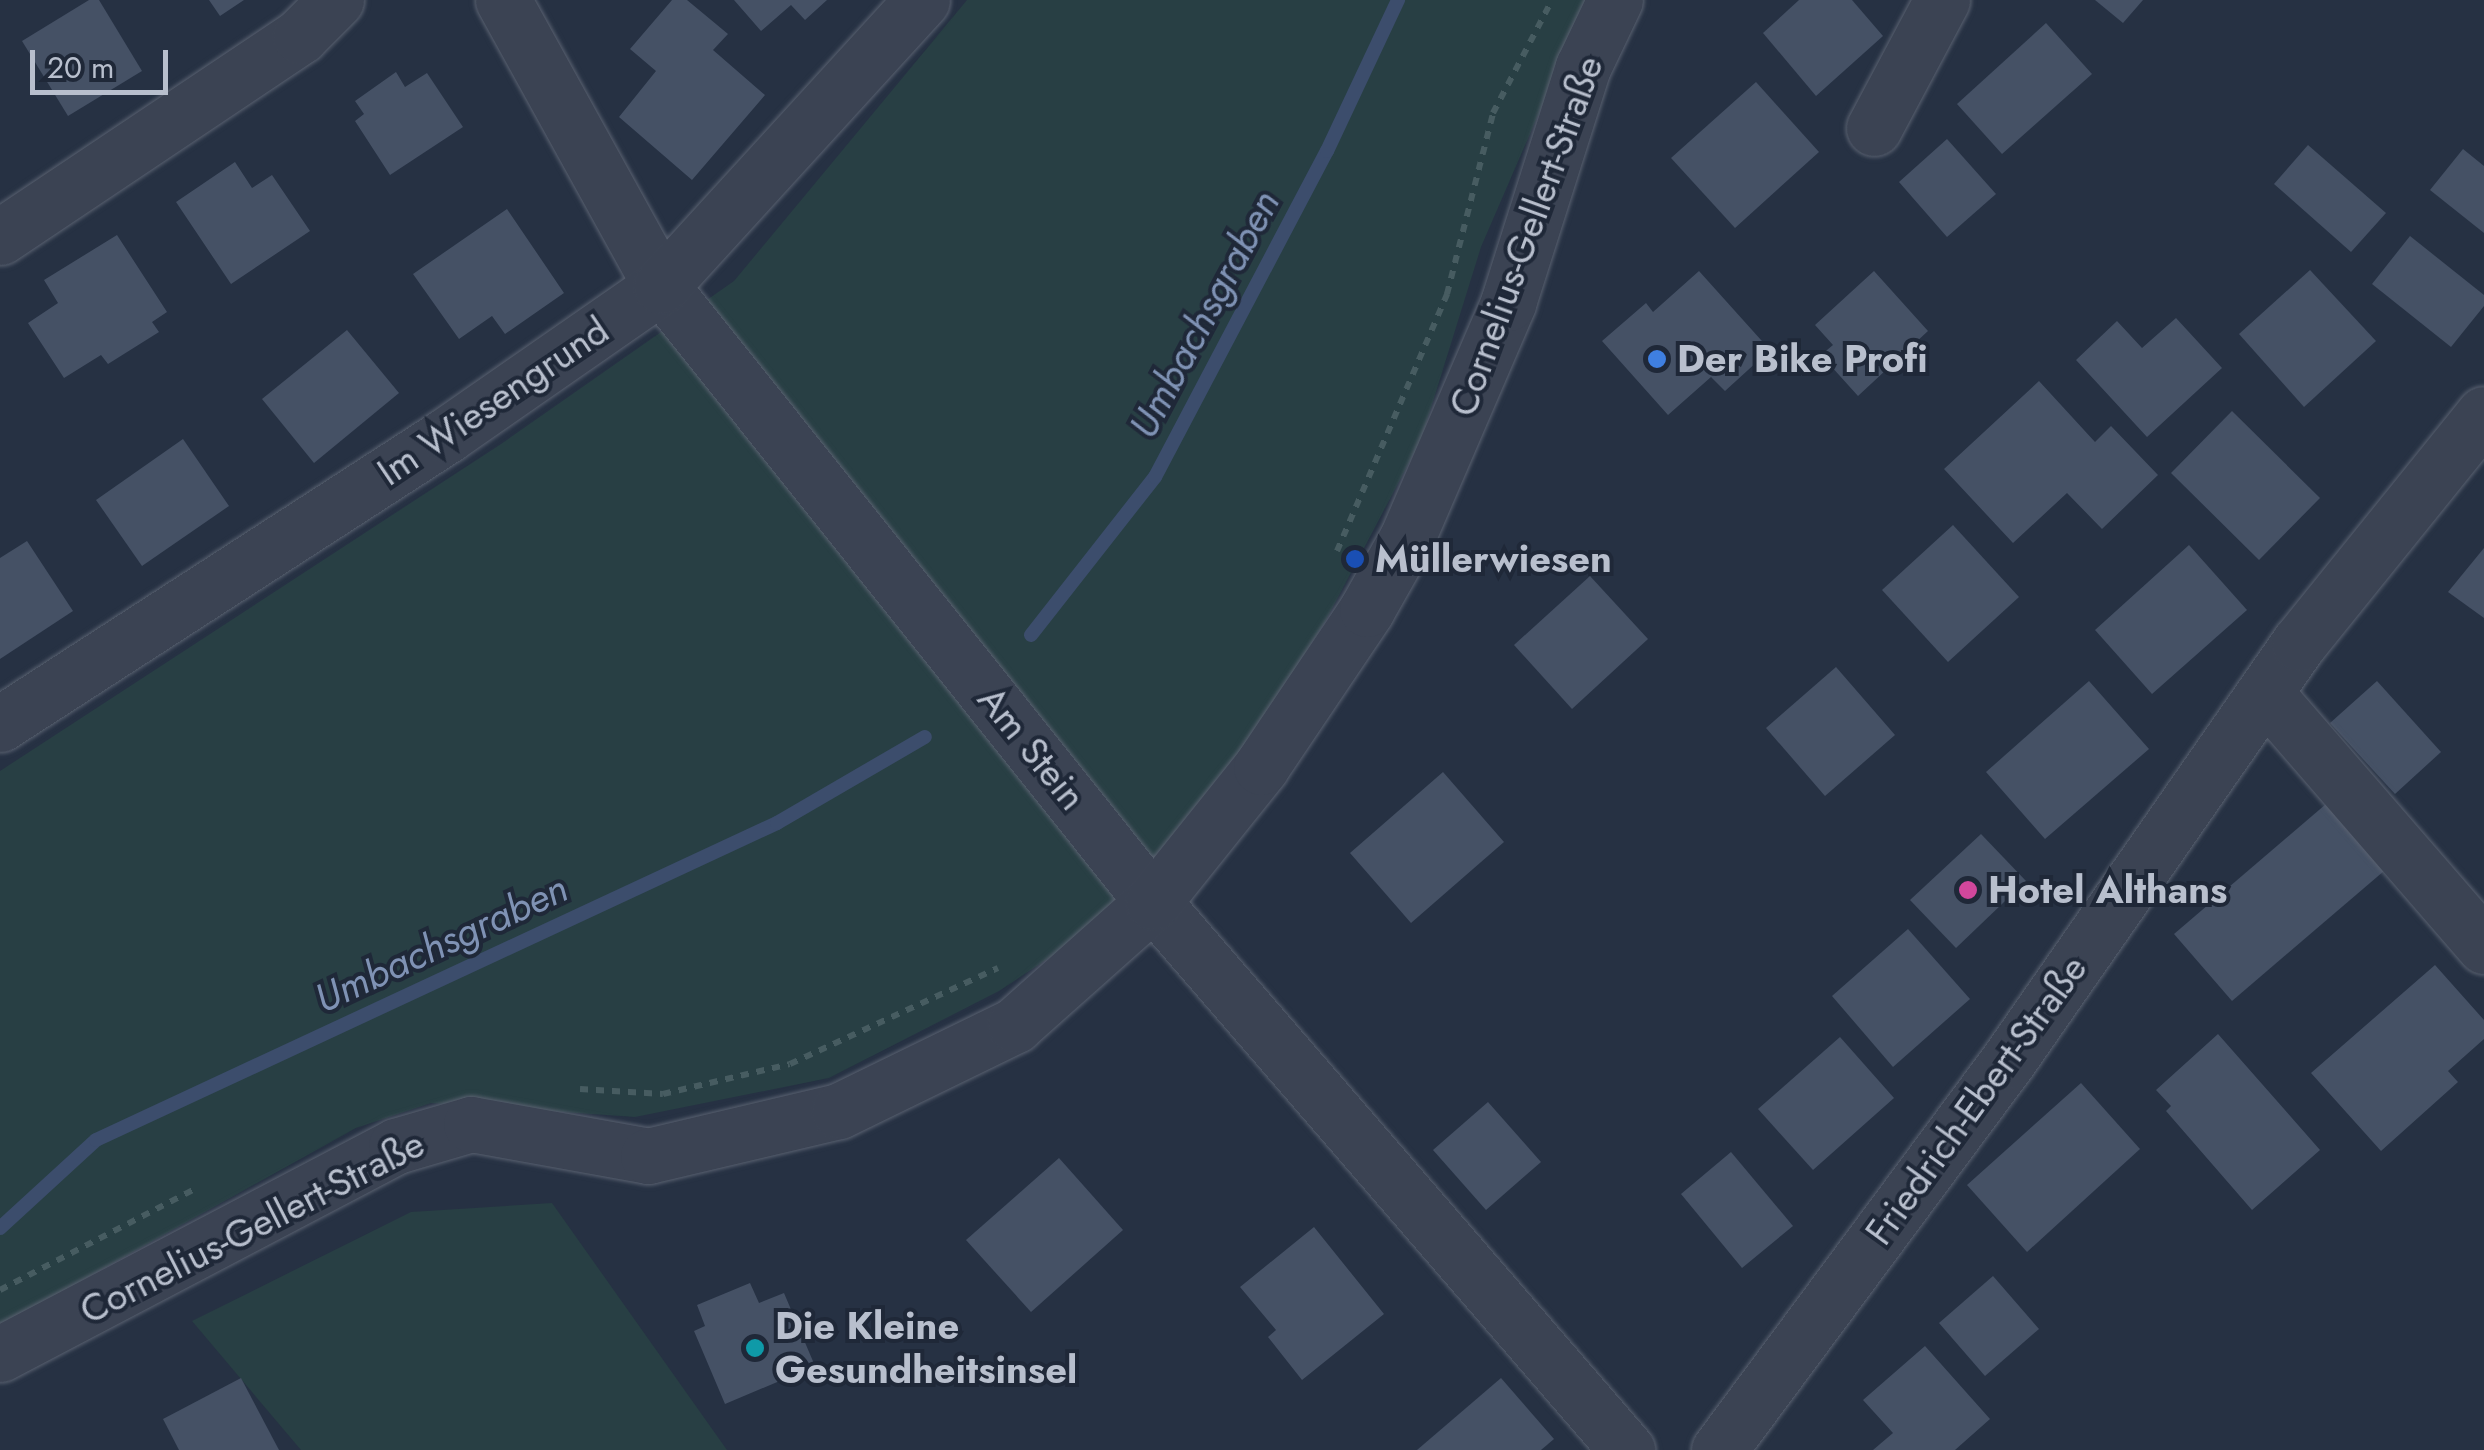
<!DOCTYPE html>
<meta charset="utf-8">
<style>
body{margin:0}
#map{position:relative;width:2484px;height:1450px;overflow:hidden;background:#263143;font-family:Jost,sans-serif}
div>[style]{position:absolute}
.green>*{inset:0;background:#283f44}
.stream>*{height:14px;margin:-7px;padding:0 7px;transform-origin:7px;border-radius:7px;background:#3c4d6c}
.building>*{inset:0;background:#455165}
.path>*{height:6px;margin-top:-3px;transform-origin:0;background:repeating-linear-gradient(90deg,#475c61 0 8px,transparent 0 16px)}
.roads{filter:drop-shadow(0 0 2px #596170) drop-shadow(0 0 2px #596170)}
.minor>*{height:55px;margin:-27.5px;padding:0 27.5px;transform-origin:27.5px;border-radius:27.5px;background:#3b4353}
.dots>*{width:28px;height:28px;translate:-50% -50%;box-sizing:border-box;border:5px solid #1f2838;border-radius:50%}
span{translate:-50% -50%;white-space:nowrap;text-align:center;line-height:1.15;-webkit-text-stroke:8px #1f2838;paint-order:stroke}
.street-label{font-size:38px;color:#b8bfcd}
.poi-label{font-size:38px;color:#b8bfcd;font-weight:700}
.left{translate:0 -50%;text-align:left}
.water-label{font-size:40px;color:#7f92b4;font-style:italic}
.scale{position:absolute;left:30px;top:50px;width:138px;height:45px;box-sizing:border-box;border:5px solid #b8bfcd;border-top:0;padding-left:12px;font-size:30px;line-height:35px;white-space:nowrap;color:#b8bfcd;-webkit-text-stroke:8px #1f2838;paint-order:stroke}
</style>
<div id="map">
<div class="green">
<i style="clip-path:polygon(967px 0,1588px 0,1481px 247px,1421px 440px,1326px 620px,1220px 791px,1132px 903px,999px 991px,829px 1078px,635px 1117px,431px 1103px,356px 1128px,0 1326px,0 771px,501px 444px,734px 281px)"></i>
<i style="clip-path:polygon(552px 1203px,727px 1450px,301px 1450px,192px 1321px,411px 1212px)"></i>
</div>
<div class="stream">
<i style="left:1031px;top:635px;width:201px;rotate:-51.9deg"></i>
<i style="left:1155px;top:477px;width:369px;rotate:-62.2deg"></i>
<i style="left:1327px;top:151px;width:167px;rotate:-64.8deg"></i>
<i style="left:0;top:1228px;width:130px;rotate:-42.5deg"></i>
<i style="left:96px;top:1140px;width:751px;rotate:-24.96deg"></i>
<i style="left:777px;top:823px;width:171px;rotate:-30.2deg"></i>
</div>
<div class="building">
<i style="clip-path:polygon(89px 0,99px 0,142px 71px,68px 116px,22px 41px)"></i>
<i style="clip-path:polygon(209px 0,244px 0,220px 16px)"></i>
<i style="clip-path:polygon(672px 0,687px 0,728px 34px,713px 50px,765px 95px,692px 180px,619px 117px,656px 71px,630px 49px)"></i>
<i style="clip-path:polygon(734px 0,827px 0,805px 20px,791px 5px,761px 31px)"></i>
<i style="clip-path:polygon(1799px 0,1852px 0,1883px 36px,1816px 96px,1763px 33px)"></i>
<i style="clip-path:polygon(2095px 0,2143px 0,2123px 23px)"></i>
<i style="clip-path:polygon(2046px 23px,2092px 74px,2002px 154px,1957px 104px)"></i>
<i style="clip-path:polygon(396px 72px,405px 87px,427px 73px,463px 127px,390px 175px,355px 121px,364px 114px,355px 101px)"></i>
<i style="clip-path:polygon(1756px 82px,1819px 152px,1735px 228px,1671px 158px)"></i>
<i style="clip-path:polygon(1947px 139px,1996px 194px,1947px 237px,1899px 182px)"></i>
<i style="clip-path:polygon(2308px 145px,2386px 213px,2351px 252px,2274px 184px)"></i>
<i style="clip-path:polygon(2463px 149px,2484px 166px,2484px 233px,2430px 190px)"></i>
<i style="clip-path:polygon(235px 162px,252px 188px,272px 175px,310px 231px,231px 284px,176px 202px)"></i>
<i style="clip-path:polygon(507px 209px,564px 293px,505px 334px,492px 316px,459px 339px,413px 274px)"></i>
<i style="clip-path:polygon(117px 235px,167px 312px,152px 322px,159px 332px,108px 364px,101px 355px,64px 378px,28px 323px,58px 303px,44px 280px)"></i>
<i style="clip-path:polygon(2410px 236px,2484px 295px,2484px 306px,2451px 347px,2372px 284px)"></i>
<i style="clip-path:polygon(2310px 270px,2376px 341px,2304px 407px,2239px 334px)"></i>
<i style="clip-path:polygon(1699px 271px,1770px 350px,1725px 391px,1711px 377px,1668px 415px,1602px 341px,1646px 303px,1653px 312px)"></i>
<i style="clip-path:polygon(1874px 271px,1928px 331px,1858px 396px,1821px 355px,1833px 345px,1815px 325px)"></i>
<i style="clip-path:polygon(2176px 318px,2222px 368px,2147px 437px,2076px 360px,2117px 321px,2142px 348px)"></i>
<i style="clip-path:polygon(347px 330px,399px 393px,314px 463px,262px 399px)"></i>
<i style="clip-path:polygon(2039px 381px,2095px 442px,2111px 426px,2158px 475px,2102px 529px,2067px 493px,2013px 543px,1944px 469px)"></i>
<i style="clip-path:polygon(2232px 411px,2320px 498px,2259px 560px,2171px 473px)"></i>
<i style="clip-path:polygon(183px 439px,229px 506px,142px 566px,96px 500px)"></i>
<i style="clip-path:polygon(1953px 525px,2019px 597px,1948px 662px,1882px 590px)"></i>
<i style="clip-path:polygon(27px 541px,73px 611px,0 659px,0 558px)"></i>
<i style="clip-path:polygon(2189px 545px,2247px 610px,2152px 694px,2095px 630px)"></i>
<i style="clip-path:polygon(2484px 548px,2484px 618px,2448px 592px)"></i>
<i style="clip-path:polygon(1590px 576px,1648px 639px,1572px 709px,1514px 645px)"></i>
<i style="clip-path:polygon(1836px 667px,1895px 735px,1825px 796px,1766px 728px)"></i>
<i style="clip-path:polygon(2089px 681px,2149px 749px,2045px 839px,1986px 772px)"></i>
<i style="clip-path:polygon(2377px 681px,2441px 752px,2395px 794px,2330px 723px)"></i>
<i style="clip-path:polygon(1443px 772px,1504px 842px,1411px 923px,1350px 853px)"></i>
<i style="clip-path:polygon(2326px 804px,2384px 871px,2232px 1001px,2174px 934px)"></i>
<i style="clip-path:polygon(1981px 834px,2026px 881px,1956px 948px,1910px 900px)"></i>
<i style="clip-path:polygon(1908px 929px,1970px 999px,1893px 1067px,1832px 996px)"></i>
<i style="clip-path:polygon(2435px 965px,2484px 1020px,2484px 1039px,2448px 1071px,2458px 1082px,2381px 1151px,2311px 1073px)"></i>
<i style="clip-path:polygon(2218px 1034px,2320px 1150px,2252px 1210px,2166px 1111px,2171px 1106px,2156px 1090px)"></i>
<i style="clip-path:polygon(1840px 1037px,1894px 1098px,1813px 1170px,1758px 1109px)"></i>
<i style="clip-path:polygon(2081px 1083px,2140px 1149px,2027px 1252px,1967px 1185px)"></i>
<i style="clip-path:polygon(1488px 1102px,1541px 1162px,1486px 1210px,1433px 1150px)"></i>
<i style="clip-path:polygon(1731px 1152px,1793px 1226px,1742px 1268px,1681px 1194px)"></i>
<i style="clip-path:polygon(1059px 1158px,1123px 1230px,1031px 1312px,966px 1240px)"></i>
<i style="clip-path:polygon(1314px 1227px,1384px 1314px,1302px 1380px,1268px 1337px,1276px 1330px,1240px 1287px)"></i>
<i style="clip-path:polygon(1993px 1276px,2039px 1329px,1985px 1376px,1939px 1323px)"></i>
<i style="clip-path:polygon(750px 1283px,759px 1303px,784px 1293px,815px 1366px,725px 1404px,694px 1331px,705px 1326px,697px 1305px)"></i>
<i style="clip-path:polygon(1925px 1346px,1990px 1419px,1955px 1450px,1873px 1450px,1893px 1433px,1863px 1400px)"></i>
<i style="clip-path:polygon(241px 1378px,279px 1450px,179px 1450px,163px 1419px)"></i>
<i style="clip-path:polygon(1501px 1378px,1554px 1439px,1541px 1450px,1417px 1450px)"></i>
</div>
<div class="path">
<i style="left:1337px;top:551px;width:280px;rotate:-66.8deg"></i>
<i style="left:1447px;top:294px;width:187px;rotate:-75.7deg"></i>
<i style="left:1493px;top:113px;width:127px;rotate:-62.4deg"></i>
<i style="left:580px;top:1089px;width:83px;rotate:3.4deg"></i>
<i style="left:663px;top:1094px;width:130px;rotate:-13.3deg"></i>
<i style="left:790px;top:1064px;width:229px;rotate:-24.8deg"></i>
<i style="left:0;top:1290px;width:217px;rotate:-27.4deg"></i>
</div>
<div class="roads">
<div class="minor">
<i style="left:503px;top:0;width:327px;rotate:61.1deg"></i>
<i style="left:661px;top:286px;width:788px;rotate:51.39deg"></i>
<i style="left:1153px;top:902px;width:725px;rotate:49.14deg"></i>
<i style="left:1874px;top:128px;width:145px;rotate:-62deg"></i>
<i style="left:0;top:237px;width:361px;rotate:-33.8deg"></i>
<i style="left:300px;top:36px;width:51px;rotate:-45deg"></i>
<i style="left:2265px;top:693px;width:335px;rotate:49.1deg"></i>
<i style="left:0;top:724px;width:532px;rotate:-32.88deg"></i>
<i style="left:447px;top:435px;width:261px;rotate:-34.8deg"></i>
<i style="left:661px;top:286px;width:387px;rotate:-47.6deg"></i>
<i style="left:0;top:1354px;width:447px;rotate:-27.7deg"></i>
<i style="left:396px;top:1146px;width:78px;rotate:-16.3deg"></i>
<i style="left:471px;top:1124px;width:180px;rotate:10.2deg"></i>
<i style="left:648px;top:1156px;width:196px;rotate:-13.3deg"></i>
<i style="left:839px;top:1111px;width:196px;rotate:-26deg"></i>
<i style="left:1015px;top:1025px;width:185px;rotate:-41.7deg"></i>
<i style="left:1153px;top:902px;width:173px;rotate:-51.3deg"></i>
<i style="left:1261px;top:767px;width:190px;rotate:-56.1deg"></i>
<i style="left:1367px;top:609px;width:81px;rotate:-60.6deg"></i>
<i style="left:1407px;top:538px;width:256px;rotate:-66.7deg"></i>
<i style="left:1508px;top:303px;width:248px;rotate:-72.4deg"></i>
<i style="left:1583px;top:67px;width:74px;rotate:-64.5deg"></i>
<i style="left:1719px;top:1450px;width:485px;rotate:-53.4deg"></i>
<i style="left:2008px;top:1061px;width:509px;rotate:-55.16deg"></i>
<i style="left:2299px;top:643px;width:294px;rotate:-51.1deg"></i>
</div>
</div>
<div class="dots">
<i style="left:1657px;top:359px;background:#3f7fe0"></i>
<i style="left:1355px;top:559px;background:#1a4fb4"></i>
<i style="left:1968px;top:890px;background:#d1479c"></i>
<i style="left:755px;top:1348px;background:#0f9aa8"></i>
</div>
<div class="street-label">
<span style="left:1526px;top:236px;rotate:-70deg">Cornelius-Gellert-Straße</span>
<span style="left:493px;top:401px;rotate:-34deg">Im Wiesengrund</span>
<span style="left:1032px;top:748px;rotate:51deg">Am Stein</span>
<span style="left:1976px;top:1100px;rotate:-54deg">Friedrich-Ebert-Straße</span>
<span style="left:252px;top:1227px;rotate:-27deg">Cornelius-Gellert-Straße</span>
</div>
<div class="poi-label">
<span class="left" style="left:1677px;top:359px">Der Bike Profi</span>
<span class="left" style="left:1375px;top:559px">Müllerwiesen</span>
<span class="left" style="left:1988px;top:890px">Hotel Althans</span>
<span class="left" style="left:775px;top:1348px">Die Kleine<br>Gesundheitsinsel</span>
</div>
<div class="water-label">
<span style="left:1204px;top:314px;rotate:-62deg">Umbachsgraben</span>
<span style="left:441px;top:943px;rotate:-25deg">Umbachsgraben</span>
</div>
<div class="scale">20 m</div>
</div>
